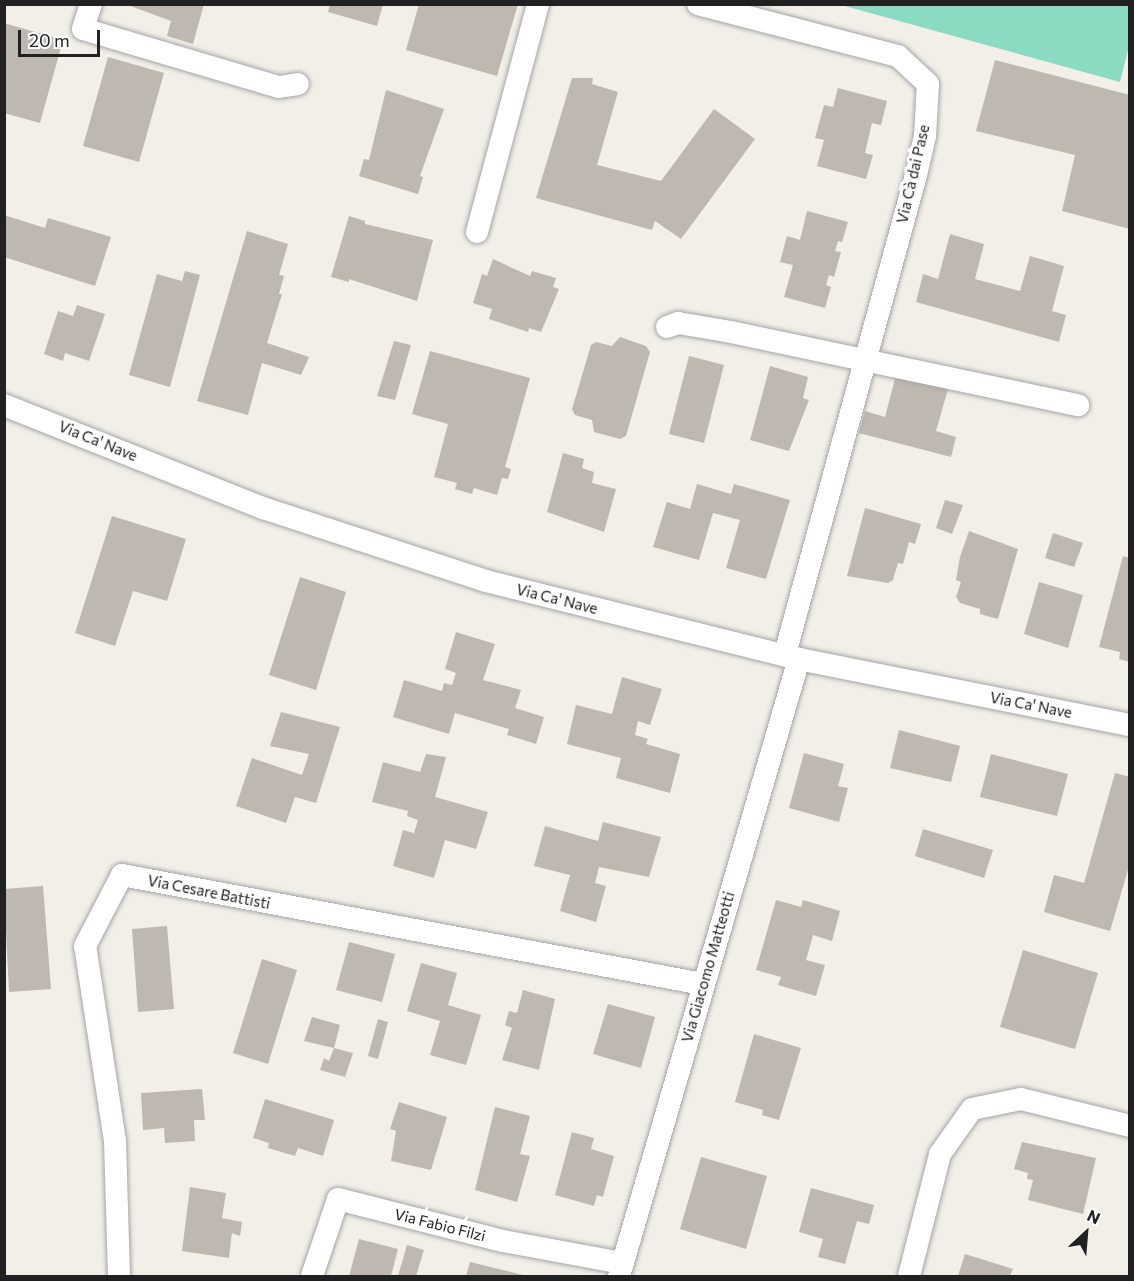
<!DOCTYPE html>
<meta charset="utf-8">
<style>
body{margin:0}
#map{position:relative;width:1134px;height:1281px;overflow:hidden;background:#f1efe8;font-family:Commissioner,sans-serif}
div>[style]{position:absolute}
.pitch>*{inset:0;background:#8bdbc3}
.building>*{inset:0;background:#beb8b1}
.roads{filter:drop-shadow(0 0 2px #a5a5a5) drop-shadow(0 0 2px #a5a5a5)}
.minor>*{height:22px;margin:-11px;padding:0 11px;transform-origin:11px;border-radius:11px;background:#fff}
span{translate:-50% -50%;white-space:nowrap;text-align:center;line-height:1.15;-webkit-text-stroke:6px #fff;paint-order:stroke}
.street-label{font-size:15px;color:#212121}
.frame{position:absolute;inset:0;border:6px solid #212121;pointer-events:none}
.north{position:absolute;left:1056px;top:1203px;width:60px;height:60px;-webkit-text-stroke:4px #fff;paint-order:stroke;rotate:26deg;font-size:16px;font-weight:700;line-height:24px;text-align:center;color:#212121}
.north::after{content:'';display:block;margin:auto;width:21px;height:27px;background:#212121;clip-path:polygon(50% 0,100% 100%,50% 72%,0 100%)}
.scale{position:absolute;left:18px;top:30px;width:82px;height:27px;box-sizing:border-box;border:3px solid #212121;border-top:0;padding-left:8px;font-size:18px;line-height:21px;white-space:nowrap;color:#212121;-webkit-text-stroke:4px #fff;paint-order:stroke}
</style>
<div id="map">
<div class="pitch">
<i style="clip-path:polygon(841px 5px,1129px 5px,1129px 46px,1120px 82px)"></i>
</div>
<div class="building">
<i style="clip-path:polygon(125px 4px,204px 4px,193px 44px,167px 36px,171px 21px)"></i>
<i style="clip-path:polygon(330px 4px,383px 4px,377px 26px,328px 12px)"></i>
<i style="clip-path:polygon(419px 4px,518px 4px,497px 76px,406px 50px)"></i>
<i style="clip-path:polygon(4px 23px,63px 40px,40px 123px,4px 113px)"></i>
<i style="clip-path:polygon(108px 57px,164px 73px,139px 162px,83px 146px)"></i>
<i style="clip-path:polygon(995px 60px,1130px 95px,1130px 229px,1062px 211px,1075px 155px,976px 131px)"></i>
<i style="clip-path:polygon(572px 78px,593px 78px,592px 84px,618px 92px,597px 165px,661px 181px,714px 109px,755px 139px,681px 239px,655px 221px,652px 230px,536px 198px)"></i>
<i style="clip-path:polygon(838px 88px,887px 101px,881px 125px,872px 123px,865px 153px,873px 155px,866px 179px,817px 166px,824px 140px,815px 138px,824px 105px,833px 107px)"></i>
<i style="clip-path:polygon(386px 90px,444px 109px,420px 176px,423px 177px,418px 194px,359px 176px,364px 159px,369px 160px)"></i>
<i style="clip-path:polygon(807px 211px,848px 222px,842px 242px,838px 241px,835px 251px,841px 252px,834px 277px,829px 275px,826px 285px,831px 287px,825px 308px,784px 297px,793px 265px,780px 262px,787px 236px,800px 240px)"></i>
<i style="clip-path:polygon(4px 215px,45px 228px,48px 218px,111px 237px,95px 286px,4px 257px)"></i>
<i style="clip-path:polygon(349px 216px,365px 221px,365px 224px,433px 240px,417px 301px,349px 279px,349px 282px,331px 277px)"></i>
<i style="clip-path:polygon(247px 231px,288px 244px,279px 275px,284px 276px,279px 294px,282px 294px,267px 343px,309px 357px,301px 375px,262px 363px,248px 415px,197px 401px)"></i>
<i style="clip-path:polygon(950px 234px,984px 244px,975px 279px,1020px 291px,1030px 256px,1064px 266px,1052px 311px,1066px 315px,1059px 342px,916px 302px,923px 274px,938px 279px)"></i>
<i style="clip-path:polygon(493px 259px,530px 276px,532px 271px,556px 278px,553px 287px,559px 289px,541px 332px,529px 328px,528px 332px,489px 319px,492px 309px,473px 303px,482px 274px,487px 276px)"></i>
<i style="clip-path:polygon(185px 271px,200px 275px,170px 387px,129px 375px,157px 274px,182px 281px)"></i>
<i style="clip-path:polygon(77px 305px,105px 314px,89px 361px,65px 353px,63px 361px,44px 354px,58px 311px,73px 316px)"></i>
<i style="clip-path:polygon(620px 337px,646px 346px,650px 352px,626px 436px,620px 439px,594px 432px,592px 420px,575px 415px,572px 409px,591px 345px,596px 342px,612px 346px)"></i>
<i style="clip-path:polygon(394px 341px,411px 345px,395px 400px,377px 396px)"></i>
<i style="clip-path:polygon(430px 351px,530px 378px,505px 467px,511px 469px,508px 479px,502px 478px,497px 495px,474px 488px,472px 494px,455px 489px,457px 483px,434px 477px,448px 424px,412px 414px)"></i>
<i style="clip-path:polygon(689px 356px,724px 365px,704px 443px,669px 434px)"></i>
<i style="clip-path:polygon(770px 366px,808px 377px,803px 398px,809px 400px,789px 451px,750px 440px)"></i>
<i style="clip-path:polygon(896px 375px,948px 389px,936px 431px,956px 437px,951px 457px,859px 433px,865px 411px,885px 417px)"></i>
<i style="clip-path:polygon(563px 453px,584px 459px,582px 468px,594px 472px,592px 483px,616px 489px,604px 532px,547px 512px)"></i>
<i style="clip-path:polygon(697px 484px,731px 494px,734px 484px,790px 500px,766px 579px,726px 568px,740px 520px,713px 513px,699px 560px,653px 547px,667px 502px,690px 509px)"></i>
<i style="clip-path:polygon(945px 500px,963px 505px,952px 534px,936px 528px)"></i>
<i style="clip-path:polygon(865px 508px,921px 524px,915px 544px,909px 542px,903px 564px,898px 563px,893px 580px,888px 583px,847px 576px)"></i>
<i style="clip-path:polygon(112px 516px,186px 539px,167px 601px,133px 591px,115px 646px,75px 633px)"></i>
<i style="clip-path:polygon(969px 531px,1018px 549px,998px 619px,980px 614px,980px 609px,960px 603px,956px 597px,961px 582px,956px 580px,960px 557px)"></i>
<i style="clip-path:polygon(1053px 533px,1083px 543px,1074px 567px,1045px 558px)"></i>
<i style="clip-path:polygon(1123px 556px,1130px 558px,1130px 662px,1119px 659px,1120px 652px,1099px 647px)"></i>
<i style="clip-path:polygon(300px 577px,346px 592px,316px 690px,269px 675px)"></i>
<i style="clip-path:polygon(1039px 582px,1083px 595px,1068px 648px,1024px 634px)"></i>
<i style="clip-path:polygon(456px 632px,495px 644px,483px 680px,521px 690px,515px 708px,544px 717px,536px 744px,507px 735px,509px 729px,455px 713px,449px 734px,393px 717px,404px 680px,442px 691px,444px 683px,452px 685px,456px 673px,445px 669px)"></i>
<i style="clip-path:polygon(622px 677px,662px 689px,650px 725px,638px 721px,635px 735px,648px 739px,646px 744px,680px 754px,670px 793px,616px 778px,621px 758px,567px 744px,576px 705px,612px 714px)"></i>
<i style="clip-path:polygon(281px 712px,340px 727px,316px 803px,295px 797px,286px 823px,236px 806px,252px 758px,302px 775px,309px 754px,270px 746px)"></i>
<i style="clip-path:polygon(899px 730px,960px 746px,951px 782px,890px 768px)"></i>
<i style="clip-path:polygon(804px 753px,844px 764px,838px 786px,848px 788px,839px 822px,789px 808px)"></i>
<i style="clip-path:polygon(426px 754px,446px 757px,435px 797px,488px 812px,476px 849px,445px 840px,434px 878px,393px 866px,403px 830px,414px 833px,418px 820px,407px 816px,408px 811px,372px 802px,383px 762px,420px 772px)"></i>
<i style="clip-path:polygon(991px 754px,1068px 774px,1057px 816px,980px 797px)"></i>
<i style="clip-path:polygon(1115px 773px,1130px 777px,1130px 863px,1110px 931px,1044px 912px,1054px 875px,1084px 883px)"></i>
<i style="clip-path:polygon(603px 822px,661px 837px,649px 877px,599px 867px,595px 883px,606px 886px,596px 922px,560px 911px,570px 875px,534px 866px,545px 826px,598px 841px)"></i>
<i style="clip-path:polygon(923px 829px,993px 850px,984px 878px,915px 856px)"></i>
<i style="clip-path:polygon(43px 886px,51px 989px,9px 992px,4px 889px)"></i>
<i style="clip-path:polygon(776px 900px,801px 907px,803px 900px,840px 911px,832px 941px,813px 935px,806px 960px,825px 965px,816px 996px,778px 985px,781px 977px,756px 970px)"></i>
<i style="clip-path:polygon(167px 926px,174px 1009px,138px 1012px,132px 929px)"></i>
<i style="clip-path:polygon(349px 942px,395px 954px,382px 1002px,336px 990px)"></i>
<i style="clip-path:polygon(1023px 950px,1098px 973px,1075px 1049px,1000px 1027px)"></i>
<i style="clip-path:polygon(262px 959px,297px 970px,268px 1064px,233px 1053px)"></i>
<i style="clip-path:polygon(421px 963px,457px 973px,448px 1005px,481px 1015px,466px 1065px,430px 1055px,440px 1021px,407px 1011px)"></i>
<i style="clip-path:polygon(523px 990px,555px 999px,539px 1070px,502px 1060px,512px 1028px,505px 1025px,509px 1011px,517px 1013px)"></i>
<i style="clip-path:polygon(608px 1004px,655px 1017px,641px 1068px,593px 1054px)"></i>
<i style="clip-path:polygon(312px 1017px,340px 1025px,334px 1048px,304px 1041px)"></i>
<i style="clip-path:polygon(378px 1019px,388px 1022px,378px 1059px,368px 1056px)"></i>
<i style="clip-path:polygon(754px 1034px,801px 1048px,779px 1120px,762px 1115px,763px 1110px,735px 1102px)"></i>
<i style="clip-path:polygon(334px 1048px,353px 1053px,345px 1077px,320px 1070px,324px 1058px,329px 1061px)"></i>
<i style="clip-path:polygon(202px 1089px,205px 1120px,194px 1120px,195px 1141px,165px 1143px,164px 1128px,143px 1130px,141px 1093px)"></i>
<i style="clip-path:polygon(265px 1099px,334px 1120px,323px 1156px,298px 1148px,295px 1156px,268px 1148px,269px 1143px,253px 1138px)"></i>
<i style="clip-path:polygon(399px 1102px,447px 1117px,431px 1170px,391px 1161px,396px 1131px,390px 1129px)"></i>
<i style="clip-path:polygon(495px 1107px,530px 1116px,520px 1154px,530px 1156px,517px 1202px,475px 1190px)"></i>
<i style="clip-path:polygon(572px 1132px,594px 1138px,591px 1149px,614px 1156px,603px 1197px,597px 1195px,594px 1206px,555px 1195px)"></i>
<i style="clip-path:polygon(1022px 1142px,1096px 1158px,1083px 1214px,1028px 1200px,1033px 1180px,1027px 1179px,1028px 1173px,1014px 1169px)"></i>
<i style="clip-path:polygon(701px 1157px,767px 1176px,746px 1249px,680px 1229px)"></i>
<i style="clip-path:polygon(190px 1187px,226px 1193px,222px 1218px,242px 1222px,240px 1236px,232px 1233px,229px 1258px,182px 1251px)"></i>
<i style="clip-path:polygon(811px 1188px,874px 1205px,869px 1224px,857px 1221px,845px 1264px,818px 1257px,823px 1239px,799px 1232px)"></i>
<i style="clip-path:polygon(359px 1239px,398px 1249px,391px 1276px,349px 1276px)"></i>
<i style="clip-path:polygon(407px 1245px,424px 1250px,416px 1276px,398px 1276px)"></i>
<i style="clip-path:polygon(965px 1254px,1013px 1269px,1010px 1276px,958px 1276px)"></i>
<i style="clip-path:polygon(470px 1262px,523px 1275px,523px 1276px,466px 1276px)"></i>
</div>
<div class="roads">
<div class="minor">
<i style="left:91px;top:4px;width:26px;rotate:108deg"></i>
<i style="left:83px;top:29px;width:204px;rotate:16.5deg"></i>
<i style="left:279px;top:87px;width:19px;rotate:-9deg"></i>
<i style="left:698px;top:4px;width:207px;rotate:14.6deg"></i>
<i style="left:898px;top:56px;width:41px;rotate:43deg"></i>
<i style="left:928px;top:84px;width:52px;rotate:93.3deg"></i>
<i style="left:925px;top:136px;width:40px;rotate:103deg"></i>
<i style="left:916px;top:175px;width:498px;rotate:105.3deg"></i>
<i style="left:477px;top:232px;width:236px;rotate:-75deg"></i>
<i style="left:667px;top:327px;width:12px;rotate:-20deg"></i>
<i style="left:678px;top:323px;width:54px;rotate:9.6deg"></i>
<i style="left:731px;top:332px;width:355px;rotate:11.9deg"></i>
<i style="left:4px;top:405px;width:279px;rotate:21.7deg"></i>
<i style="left:263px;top:508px;width:235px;rotate:18.1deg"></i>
<i style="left:486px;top:581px;width:323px;rotate:14deg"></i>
<i style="left:799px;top:659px;width:338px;rotate:11.3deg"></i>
<i style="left:119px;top:1276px;width:135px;rotate:-91.7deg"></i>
<i style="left:115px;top:1141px;width:197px;rotate:-98.7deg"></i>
<i style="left:85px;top:946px;width:80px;rotate:-62.5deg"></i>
<i style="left:122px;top:875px;width:591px;rotate:10.63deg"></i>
<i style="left:312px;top:1276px;width:81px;rotate:-71.3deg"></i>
<i style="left:338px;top:1199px;width:170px;rotate:14.3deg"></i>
<i style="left:503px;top:1241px;width:121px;rotate:10.5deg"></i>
<i style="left:619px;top:1276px;width:643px;rotate:-73.74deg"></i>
<i style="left:909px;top:1276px;width:126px;rotate:-75.7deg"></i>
<i style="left:940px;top:1154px;width:55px;rotate:-54.6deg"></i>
<i style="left:972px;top:1109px;width:50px;rotate:-11.5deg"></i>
<i style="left:1021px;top:1099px;width:112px;rotate:13.9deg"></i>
</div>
</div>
<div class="street-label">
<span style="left:913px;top:174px;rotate:-77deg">Via Cà dai Pase</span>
<span style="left:98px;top:441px;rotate:22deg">Via Ca' Nave</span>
<span style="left:557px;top:599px;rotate:14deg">Via Ca' Nave</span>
<span style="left:1031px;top:705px;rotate:11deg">Via Ca' Nave</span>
<span style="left:209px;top:892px;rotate:11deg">Via Cesare Battisti</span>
<span style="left:708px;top:967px;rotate:-74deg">Via Giacomo Matteotti</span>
<span style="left:440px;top:1225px;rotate:14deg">Via Fabio Filzi</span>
</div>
<div class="frame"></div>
<div class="north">N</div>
<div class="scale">20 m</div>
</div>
